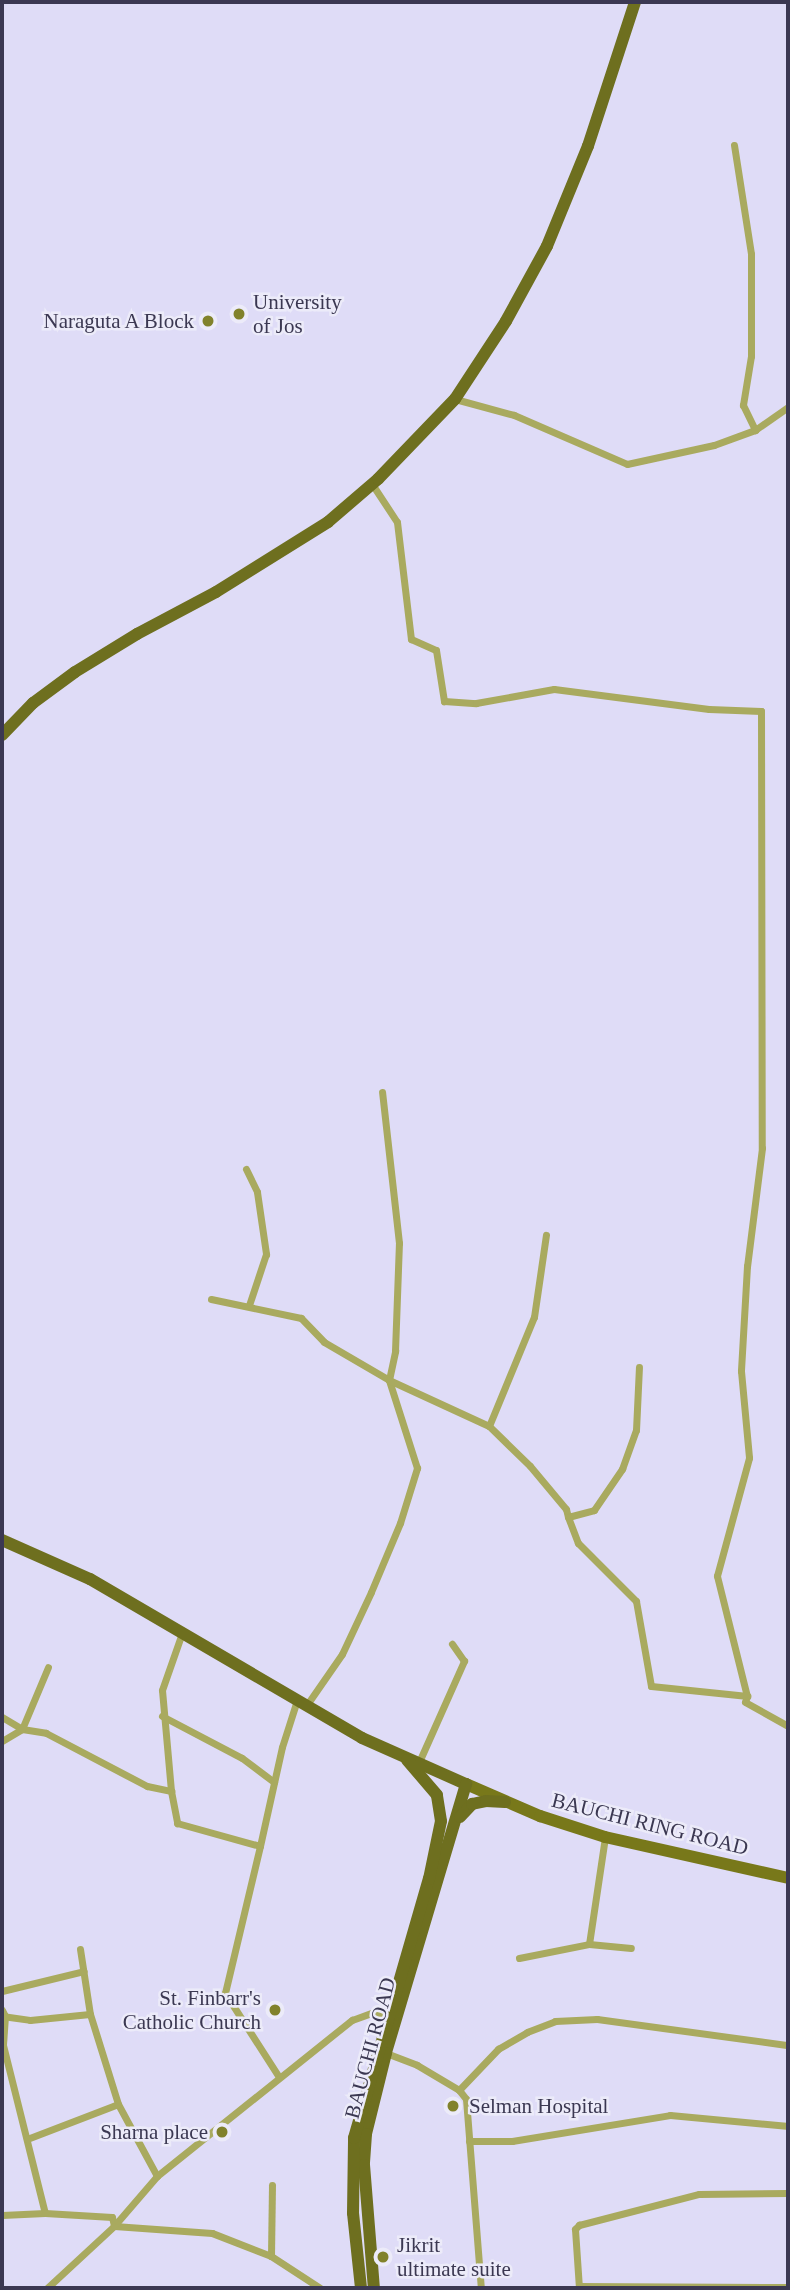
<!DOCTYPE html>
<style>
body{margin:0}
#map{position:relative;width:790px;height:2290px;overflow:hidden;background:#dfdcf7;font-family:"Times New Roman",serif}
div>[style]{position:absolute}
.minor>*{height:7px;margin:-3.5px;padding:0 3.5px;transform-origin:3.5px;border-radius:3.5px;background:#a9aa5f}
.primary>*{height:12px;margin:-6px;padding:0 6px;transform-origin:6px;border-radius:6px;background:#78781a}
.trunk>*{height:12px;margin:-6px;padding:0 6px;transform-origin:6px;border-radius:6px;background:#6e6f1f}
.dots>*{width:19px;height:19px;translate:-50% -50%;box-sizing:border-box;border:4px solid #ecebf9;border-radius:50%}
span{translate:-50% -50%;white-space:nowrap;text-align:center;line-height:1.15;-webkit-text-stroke:5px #ecebf9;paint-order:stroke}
.poi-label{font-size:21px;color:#3b3852}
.left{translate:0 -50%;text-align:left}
.right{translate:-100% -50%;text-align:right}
.street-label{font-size:21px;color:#3b3852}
.frame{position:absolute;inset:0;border:4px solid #3b3852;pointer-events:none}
</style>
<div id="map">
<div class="minor">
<i style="left:734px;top:145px;width:110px;rotate:81.1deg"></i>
<i style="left:751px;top:254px;width:102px;rotate:90deg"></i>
<i style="left:751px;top:356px;width:50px;rotate:99.3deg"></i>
<i style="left:743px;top:405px;width:28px;rotate:64deg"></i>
<i style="left:455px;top:399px;width:61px;rotate:15.2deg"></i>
<i style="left:514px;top:415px;width:123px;rotate:23.4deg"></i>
<i style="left:627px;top:464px;width:89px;rotate:-12.3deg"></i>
<i style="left:714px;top:445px;width:44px;rotate:-20.1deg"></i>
<i style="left:755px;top:430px;width:40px;rotate:-34.9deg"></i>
<i style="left:372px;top:484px;width:45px;rotate:56.7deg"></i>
<i style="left:397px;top:522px;width:118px;rotate:83.2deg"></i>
<i style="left:411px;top:639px;width:27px;rotate:24deg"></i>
<i style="left:436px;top:650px;width:52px;rotate:81.1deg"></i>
<i style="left:444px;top:701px;width:32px;rotate:4deg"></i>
<i style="left:476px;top:703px;width:79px;rotate:-10.2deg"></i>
<i style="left:554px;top:689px;width:156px;rotate:7.4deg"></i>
<i style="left:709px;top:709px;width:52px;rotate:2.2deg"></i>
<i style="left:761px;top:711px;width:437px;rotate:89.9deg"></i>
<i style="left:762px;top:1148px;width:119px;rotate:97.2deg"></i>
<i style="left:747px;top:1266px;width:105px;rotate:93.3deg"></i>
<i style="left:741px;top:1371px;width:87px;rotate:84.7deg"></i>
<i style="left:749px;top:1458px;width:122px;rotate:105.2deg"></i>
<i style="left:717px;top:1576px;width:124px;rotate:76deg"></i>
<i style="left:747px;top:1696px;width:6px;rotate:108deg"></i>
<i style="left:745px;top:1702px;width:49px;rotate:29.2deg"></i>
<i style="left:246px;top:1169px;width:25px;rotate:64deg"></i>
<i style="left:257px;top:1192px;width:63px;rotate:81.7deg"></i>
<i style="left:266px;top:1254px;width:54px;rotate:108.4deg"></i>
<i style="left:211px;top:1299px;width:92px;rotate:11.9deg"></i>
<i style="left:301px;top:1318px;width:33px;rotate:46deg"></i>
<i style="left:324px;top:1342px;width:75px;rotate:30.3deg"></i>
<i style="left:389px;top:1380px;width:30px;rotate:-78deg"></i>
<i style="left:395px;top:1351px;width:108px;rotate:-87.9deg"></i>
<i style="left:399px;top:1243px;width:152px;rotate:-96.4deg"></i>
<i style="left:489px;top:1426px;width:57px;rotate:44.3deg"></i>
<i style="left:530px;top:1466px;width:56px;rotate:50.1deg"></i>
<i style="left:566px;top:1509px;width:8px;rotate:76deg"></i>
<i style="left:568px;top:1517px;width:27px;rotate:-15deg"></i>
<i style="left:594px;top:1510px;width:50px;rotate:-55.7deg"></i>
<i style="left:622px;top:1469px;width:41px;rotate:-70.3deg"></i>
<i style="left:636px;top:1430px;width:63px;rotate:-87.3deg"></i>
<i style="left:568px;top:1517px;width:28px;rotate:69deg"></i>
<i style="left:578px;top:1543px;width:82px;rotate:45deg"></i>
<i style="left:636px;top:1601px;width:86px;rotate:80deg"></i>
<i style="left:651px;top:1686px;width:97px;rotate:5.9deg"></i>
<i style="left:306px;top:1706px;width:63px;rotate:-55.3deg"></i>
<i style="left:342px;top:1654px;width:68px;rotate:-64.9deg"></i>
<i style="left:371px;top:1592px;width:75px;rotate:-67.2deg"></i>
<i style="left:400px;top:1523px;width:58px;rotate:-72.8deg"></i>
<i style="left:417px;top:1468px;width:92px;rotate:-107.7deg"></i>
<i style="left:389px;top:1380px;width:110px;rotate:24.7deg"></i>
<i style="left:489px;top:1426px;width:118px;rotate:-67.6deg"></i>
<i style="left:534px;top:1317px;width:83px;rotate:-81.7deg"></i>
<i style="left:162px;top:1716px;width:90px;rotate:27.7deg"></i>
<i style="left:242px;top:1758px;width:40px;rotate:37deg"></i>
<i style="left:2px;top:1717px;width:23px;rotate:31deg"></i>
<i style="left:22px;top:1729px;width:24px;rotate:9deg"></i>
<i style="left:46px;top:1733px;width:114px;rotate:27.7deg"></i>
<i style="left:147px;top:1786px;width:25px;rotate:12deg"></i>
<i style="left:171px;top:1791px;width:33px;rotate:79deg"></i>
<i style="left:177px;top:1823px;width:86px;rotate:15.5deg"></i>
<i style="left:260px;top:1846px;width:151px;rotate:103.4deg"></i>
<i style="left:225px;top:1993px;width:100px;rotate:57.3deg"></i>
<i style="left:2px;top:1741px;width:23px;rotate:-31deg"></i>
<i style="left:22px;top:1729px;width:67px;rotate:-67.2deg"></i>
<i style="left:419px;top:1762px;width:111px;rotate:-66deg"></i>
<i style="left:464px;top:1661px;width:21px;rotate:-125deg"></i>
<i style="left:171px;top:1791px;width:101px;rotate:-95.1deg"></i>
<i style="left:162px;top:1690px;width:60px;rotate:-70.7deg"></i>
<i style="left:260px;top:1846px;width:101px;rotate:-77.5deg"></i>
<i style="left:282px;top:1747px;width:49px;rotate:-72.3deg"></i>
<i style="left:589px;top:1944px;width:42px;rotate:5.4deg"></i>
<i style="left:80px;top:1949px;width:66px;rotate:81.3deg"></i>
<i style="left:519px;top:1958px;width:71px;rotate:-11.3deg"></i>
<i style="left:589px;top:1944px;width:108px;rotate:-81.5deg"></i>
<i style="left:2px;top:1991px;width:84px;rotate:-13.7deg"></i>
<i style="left:2px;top:2010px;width:7px;rotate:63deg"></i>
<i style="left:5px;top:2016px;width:29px;rotate:94deg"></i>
<i style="left:3px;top:2045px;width:173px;rotate:76deg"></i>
<i style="left:2px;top:2016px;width:28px;rotate:8deg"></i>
<i style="left:30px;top:2020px;width:60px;rotate:-5.7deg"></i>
<i style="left:90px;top:2014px;width:94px;rotate:72.7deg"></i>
<i style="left:118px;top:2104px;width:82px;rotate:61.6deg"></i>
<i style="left:386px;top:2053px;width:33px;rotate:21deg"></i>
<i style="left:417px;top:2065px;width:49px;rotate:30.8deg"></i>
<i style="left:459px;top:2090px;width:57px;rotate:-46.4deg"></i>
<i style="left:498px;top:2049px;width:34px;rotate:-30deg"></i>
<i style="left:527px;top:2032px;width:30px;rotate:-21deg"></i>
<i style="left:555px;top:2021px;width:42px;rotate:-2.7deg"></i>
<i style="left:597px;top:2019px;width:193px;rotate:7.8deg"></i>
<i style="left:459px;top:2090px;width:11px;rotate:52deg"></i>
<i style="left:466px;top:2099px;width:190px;rotate:85.5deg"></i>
<i style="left:27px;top:2139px;width:97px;rotate:-21deg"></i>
<i style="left:469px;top:2141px;width:43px"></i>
<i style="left:512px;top:2141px;width:160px;rotate:-9.3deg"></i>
<i style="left:670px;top:2115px;width:119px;rotate:5.3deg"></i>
<i style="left:2px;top:2215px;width:43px;rotate:-2.7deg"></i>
<i style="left:45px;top:2213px;width:67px;rotate:3.4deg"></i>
<i style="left:112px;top:2217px;width:9px;rotate:77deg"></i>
<i style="left:114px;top:2226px;width:91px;rotate:137.2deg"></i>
<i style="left:271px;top:2256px;width:71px;rotate:-89.2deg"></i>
<i style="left:579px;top:2286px;width:209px;rotate:0.3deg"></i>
<i style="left:320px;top:2288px;width:59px;rotate:-146.9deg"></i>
<i style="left:271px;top:2256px;width:63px;rotate:-158.7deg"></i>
<i style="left:212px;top:2233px;width:98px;rotate:-175.9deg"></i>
<i style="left:114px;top:2226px;width:66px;rotate:-49.3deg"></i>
<i style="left:157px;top:2176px;width:250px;rotate:-38.7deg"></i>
<i style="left:352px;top:2020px;width:23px;rotate:-20deg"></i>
<i style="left:374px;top:2012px;width:13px;rotate:27deg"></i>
<i style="left:579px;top:2288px;width:59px;rotate:-93.9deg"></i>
<i style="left:575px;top:2229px;width:6px;rotate:-45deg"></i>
<i style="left:579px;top:2225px;width:124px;rotate:-14.5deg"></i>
<i style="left:699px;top:2194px;width:89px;rotate:-0.6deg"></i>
</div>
<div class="primary">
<i style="left:466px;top:1784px;width:81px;rotate:23.4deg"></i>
<i style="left:540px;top:1816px;width:68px;rotate:17.9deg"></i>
<i style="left:605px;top:1837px;width:188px;rotate:12.6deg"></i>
</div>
<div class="trunk">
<i style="left:2px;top:735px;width:45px;rotate:-45.9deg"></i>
<i style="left:33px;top:703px;width:52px;rotate:-36.4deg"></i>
<i style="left:75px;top:672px;width:73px;rotate:-31.5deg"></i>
<i style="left:137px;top:634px;width:89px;rotate:-28deg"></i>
<i style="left:216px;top:592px;width:132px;rotate:-32deg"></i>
<i style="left:328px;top:522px;width:66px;rotate:-40.7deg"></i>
<i style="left:378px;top:479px;width:111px;rotate:-46.1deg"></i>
<i style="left:455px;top:399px;width:93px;rotate:-56.8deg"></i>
<i style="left:506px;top:321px;width:85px;rotate:-61.3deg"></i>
<i style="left:547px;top:246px;width:108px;rotate:-67.7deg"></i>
<i style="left:588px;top:146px;width:151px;rotate:-71.9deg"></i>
<i style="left:2px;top:1540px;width:96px;rotate:23.9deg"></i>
<i style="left:90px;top:1579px;width:315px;rotate:30.3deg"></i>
<i style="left:362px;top:1738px;width:114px;rotate:23.9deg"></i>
<i style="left:466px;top:1784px;width:281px;rotate:106.6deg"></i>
<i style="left:386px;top:2053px;width:83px;rotate:103.9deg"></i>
<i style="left:366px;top:2134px;width:31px;rotate:94deg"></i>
<i style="left:364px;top:2165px;width:123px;rotate:85.4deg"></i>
<i style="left:460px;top:1817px;width:18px;rotate:-47deg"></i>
<i style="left:472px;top:1804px;width:14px;rotate:-12deg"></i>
<i style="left:486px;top:1801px;width:19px;rotate:3deg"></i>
<i style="left:361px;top:2288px;width:75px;rotate:-96.1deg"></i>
<i style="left:353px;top:2213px;width:75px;rotate:-89.2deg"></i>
<i style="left:354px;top:2138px;width:270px;rotate:-73.9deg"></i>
<i style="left:429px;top:1879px;width:59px;rotate:-78.3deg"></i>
<i style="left:441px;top:1821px;width:26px;rotate:-99deg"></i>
<i style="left:437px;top:1795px;width:46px;rotate:-130.6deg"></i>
</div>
<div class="dots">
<i style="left:239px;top:314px;background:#81822b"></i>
<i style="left:208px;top:321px;background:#81822b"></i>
<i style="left:275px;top:2010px;background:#81822b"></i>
<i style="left:453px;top:2106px;background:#81822b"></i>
<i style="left:222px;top:2132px;background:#81822b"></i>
<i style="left:383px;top:2257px;background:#81822b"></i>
</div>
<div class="poi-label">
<span class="left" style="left:253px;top:314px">University<br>of Jos</span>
<span class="right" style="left:194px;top:321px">Naraguta A Block</span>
<span class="right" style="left:261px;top:2010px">St. Finbarr's<br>Catholic Church</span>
<span class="left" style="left:469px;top:2106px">Selman Hospital</span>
<span class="right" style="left:208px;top:2132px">Sharna place</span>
<span class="left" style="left:397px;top:2257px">Jikrit<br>ultimate suite</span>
</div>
<div class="street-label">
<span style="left:650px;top:1824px;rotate:14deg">BAUCHI RING ROAD</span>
<span style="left:370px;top:2048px;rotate:-75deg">BAUCHI ROAD</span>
</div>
<div class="frame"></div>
</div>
